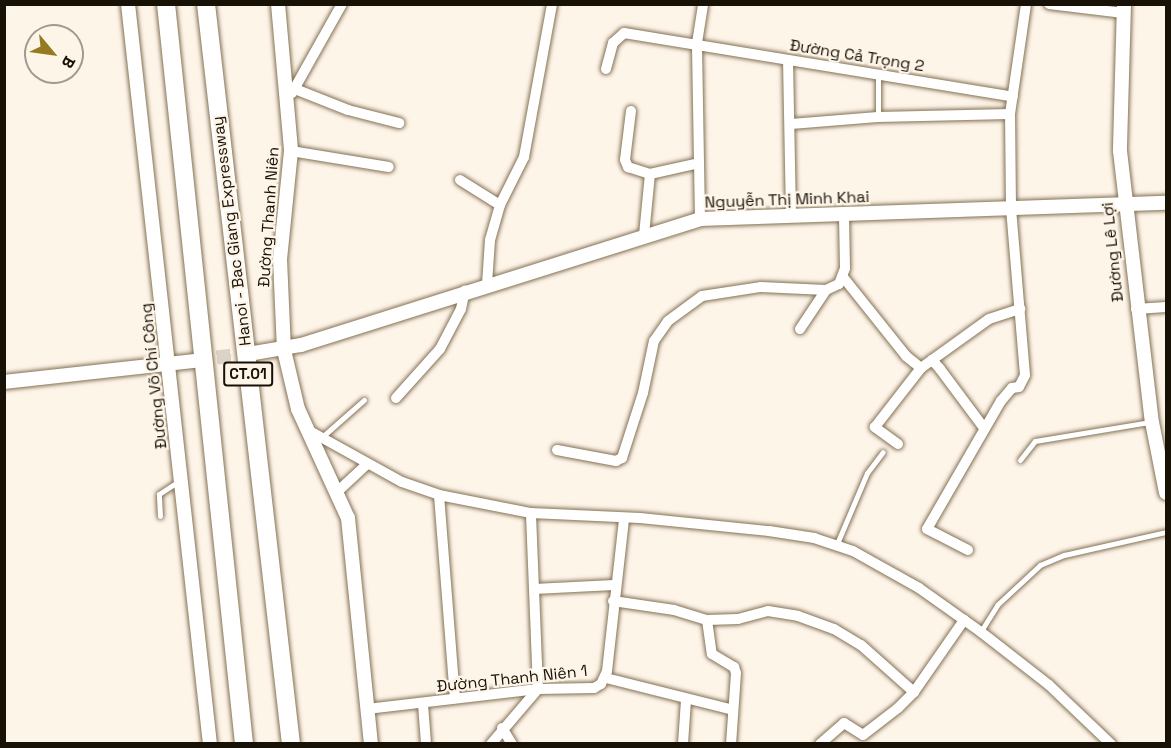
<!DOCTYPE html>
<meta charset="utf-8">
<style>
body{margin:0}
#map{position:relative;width:1171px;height:748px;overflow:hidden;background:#fef5e9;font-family:"Space Grotesk",sans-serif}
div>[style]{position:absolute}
.secondary-tunnel>*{height:14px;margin-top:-7px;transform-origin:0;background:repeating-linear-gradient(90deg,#dcd3c7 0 14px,transparent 0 21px)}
.roads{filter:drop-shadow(0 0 2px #847154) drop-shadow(0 0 2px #847154)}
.lane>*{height:5px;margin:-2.5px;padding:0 2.5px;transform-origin:2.5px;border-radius:2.5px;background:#fff}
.street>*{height:10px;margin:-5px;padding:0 5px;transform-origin:5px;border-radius:5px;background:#fff}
.secondary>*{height:14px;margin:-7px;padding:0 7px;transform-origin:7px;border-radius:7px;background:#fff}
.highway>*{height:18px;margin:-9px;padding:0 9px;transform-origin:9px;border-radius:9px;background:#fff}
span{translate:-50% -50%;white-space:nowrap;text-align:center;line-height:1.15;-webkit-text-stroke:4.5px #fef5e9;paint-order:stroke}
.shield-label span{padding:2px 4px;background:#fef5e9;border:2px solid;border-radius:4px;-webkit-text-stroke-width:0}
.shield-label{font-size:15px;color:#181106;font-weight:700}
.street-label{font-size:16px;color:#181106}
.frame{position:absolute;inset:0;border:6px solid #181106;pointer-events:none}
.north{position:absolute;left:24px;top:24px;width:60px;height:60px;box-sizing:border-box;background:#fef5e9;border:2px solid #a29a8e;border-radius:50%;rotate:119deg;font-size:16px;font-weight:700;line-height:24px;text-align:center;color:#181106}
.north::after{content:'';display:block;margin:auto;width:21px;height:27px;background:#967a22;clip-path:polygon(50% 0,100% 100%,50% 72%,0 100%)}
</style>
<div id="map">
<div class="secondary-tunnel">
<i style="left:196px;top:360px;width:58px;rotate:-6.9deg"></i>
</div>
<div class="roads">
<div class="lane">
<i style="left:878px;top:75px;width:42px;rotate:90deg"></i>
<i style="left:322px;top:437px;width:56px;rotate:-41.4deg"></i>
<i style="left:1020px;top:460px;width:24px;rotate:-52deg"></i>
<i style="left:1035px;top:441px;width:117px;rotate:-9.4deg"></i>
<i style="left:160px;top:516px;width:22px;rotate:-93deg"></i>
<i style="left:159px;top:494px;width:24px;rotate:-33deg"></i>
<i style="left:836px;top:546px;width:79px;rotate:-67deg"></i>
<i style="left:867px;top:473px;width:26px;rotate:-53deg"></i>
<i style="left:981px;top:631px;width:31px;rotate:-58deg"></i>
<i style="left:997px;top:605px;width:59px;rotate:-42.9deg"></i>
<i style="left:1040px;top:565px;width:26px;rotate:-23deg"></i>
<i style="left:1064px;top:555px;width:105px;rotate:-12.7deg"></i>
</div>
<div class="street">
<i style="left:1049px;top:4px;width:75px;rotate:6.9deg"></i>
<i style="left:788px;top:60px;width:155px;rotate:88.9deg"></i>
<i style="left:606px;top:69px;width:27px;rotate:-75deg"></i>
<i style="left:613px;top:43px;width:15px;rotate:-42deg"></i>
<i style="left:624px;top:33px;width:394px;rotate:9.3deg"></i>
<i style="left:295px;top:89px;width:57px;rotate:21.6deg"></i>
<i style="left:348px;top:110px;width:53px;rotate:14.3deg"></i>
<i style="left:292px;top:93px;width:102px;rotate:-60.7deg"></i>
<i style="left:631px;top:111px;width:49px;rotate:97deg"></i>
<i style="left:625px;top:160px;width:8px;rotate:67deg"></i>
<i style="left:628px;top:167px;width:23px;rotate:18deg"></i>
<i style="left:650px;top:174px;width:50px;rotate:-12.7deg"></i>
<i style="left:791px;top:124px;width:87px;rotate:-4.6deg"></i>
<i style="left:878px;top:117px;width:132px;rotate:-1.3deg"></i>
<i style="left:291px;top:151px;width:99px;rotate:9.3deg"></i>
<i style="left:460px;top:180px;width:47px;rotate:32deg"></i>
<i style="left:700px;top:219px;width:176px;rotate:-91deg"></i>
<i style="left:697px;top:43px;width:39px;rotate:-81deg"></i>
<i style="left:644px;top:235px;width:61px;rotate:-84.4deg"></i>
<i style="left:843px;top:277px;width:101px;rotate:51.4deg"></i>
<i style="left:906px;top:356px;width:19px;rotate:39deg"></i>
<i style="left:921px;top:368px;width:14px;rotate:-36deg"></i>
<i style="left:932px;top:360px;width:12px;rotate:48deg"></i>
<i style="left:940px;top:369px;width:74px;rotate:53.3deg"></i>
<i style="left:487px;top:284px;width:44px;rotate:-86.1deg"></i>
<i style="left:490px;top:240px;width:36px;rotate:-74deg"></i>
<i style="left:500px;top:205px;width:54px;rotate:-63.4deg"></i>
<i style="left:524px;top:157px;width:156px;rotate:-79.6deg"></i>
<i style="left:1136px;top:309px;width:30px;rotate:-4deg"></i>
<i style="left:800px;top:329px;width:47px;rotate:-56.3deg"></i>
<i style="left:932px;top:360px;width:70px;rotate:-35.7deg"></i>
<i style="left:989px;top:319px;width:33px;rotate:-18deg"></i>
<i style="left:396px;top:398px;width:66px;rotate:-48.1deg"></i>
<i style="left:440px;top:349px;width:45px;rotate:-62.3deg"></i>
<i style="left:461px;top:309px;width:19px;rotate:-78deg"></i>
<i style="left:308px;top:430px;width:107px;rotate:29deg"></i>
<i style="left:402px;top:482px;width:39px;rotate:19deg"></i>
<i style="left:439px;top:495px;width:94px;rotate:11.1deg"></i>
<i style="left:531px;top:513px;width:109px;rotate:2.6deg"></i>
<i style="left:640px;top:518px;width:130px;rotate:5.8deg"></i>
<i style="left:769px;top:531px;width:46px;rotate:8.8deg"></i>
<i style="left:814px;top:538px;width:41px;rotate:18.4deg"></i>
<i style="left:853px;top:551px;width:76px;rotate:29.3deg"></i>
<i style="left:919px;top:588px;width:76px;rotate:35.4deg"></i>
<i style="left:981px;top:632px;width:86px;rotate:37.9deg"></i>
<i style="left:1049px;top:685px;width:86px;rotate:43.6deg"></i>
<i style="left:898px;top:444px;width:29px;rotate:-144deg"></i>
<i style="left:875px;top:427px;width:75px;rotate:-52.1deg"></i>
<i style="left:557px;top:450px;width:60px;rotate:10.6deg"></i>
<i style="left:616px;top:461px;width:7px;rotate:-27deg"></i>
<i style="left:622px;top:458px;width:68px;rotate:-72.1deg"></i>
<i style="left:643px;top:393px;width:53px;rotate:-78.1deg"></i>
<i style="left:654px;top:341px;width:24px;rotate:-55deg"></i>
<i style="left:668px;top:321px;width:42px;rotate:-36.3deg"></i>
<i style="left:702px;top:296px;width:60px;rotate:-8.7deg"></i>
<i style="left:761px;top:287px;width:65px;rotate:2.6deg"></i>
<i style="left:826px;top:290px;width:14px;rotate:-25deg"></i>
<i style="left:839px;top:284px;width:17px;rotate:-69deg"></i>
<i style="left:845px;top:268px;width:53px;rotate:-91.1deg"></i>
<i style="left:337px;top:492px;width:41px;rotate:-43deg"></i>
<i style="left:439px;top:495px;width:204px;rotate:85.5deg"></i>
<i style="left:968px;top:550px;width:46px;rotate:-152.9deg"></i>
<i style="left:927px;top:529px;width:148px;rotate:-60deg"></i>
<i style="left:1001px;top:401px;width:17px;rotate:-50deg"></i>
<i style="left:1012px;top:388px;width:7px;rotate:-8deg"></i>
<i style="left:1019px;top:387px;width:13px;rotate:-63deg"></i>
<i style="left:1025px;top:375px;width:168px;rotate:-94.8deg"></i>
<i style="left:1011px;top:208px;width:94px;rotate:-90.6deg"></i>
<i style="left:1010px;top:114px;width:111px;rotate:-81.7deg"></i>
<i style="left:534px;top:589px;width:80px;rotate:-2.9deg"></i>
<i style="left:613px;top:601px;width:62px;rotate:8.4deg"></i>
<i style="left:674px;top:610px;width:34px;rotate:17deg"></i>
<i style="left:707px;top:620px;width:34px;rotate:82deg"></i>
<i style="left:712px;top:654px;width:26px;rotate:31deg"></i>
<i style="left:734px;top:667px;width:6px;rotate:72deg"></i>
<i style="left:736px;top:673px;width:71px;rotate:94deg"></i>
<i style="left:707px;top:620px;width:31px;rotate:-2deg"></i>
<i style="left:738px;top:619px;width:31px;rotate:-15deg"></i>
<i style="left:768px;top:611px;width:30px;rotate:9deg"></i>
<i style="left:798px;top:616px;width:38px;rotate:20deg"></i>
<i style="left:834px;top:629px;width:31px;rotate:31deg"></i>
<i style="left:861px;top:645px;width:71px;rotate:41.6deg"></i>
<i style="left:606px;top:678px;width:131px;rotate:14.1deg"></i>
<i style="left:423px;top:704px;width:40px;rotate:85.7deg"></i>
<i style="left:367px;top:709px;width:172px;rotate:-6.7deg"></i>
<i style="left:538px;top:689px;width:56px;rotate:-1deg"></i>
<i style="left:594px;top:688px;width:8px;rotate:-30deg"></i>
<i style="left:601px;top:684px;width:14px;rotate:-65deg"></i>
<i style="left:607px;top:671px;width:153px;rotate:-83.6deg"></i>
<i style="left:502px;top:728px;width:19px;rotate:58deg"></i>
<i style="left:491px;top:744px;width:72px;rotate:-49.5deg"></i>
<i style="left:538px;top:689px;width:176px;rotate:-92.3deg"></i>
<i style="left:683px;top:744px;width:44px;rotate:-86.1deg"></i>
<i style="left:820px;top:744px;width:32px;rotate:-41deg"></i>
<i style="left:844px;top:723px;width:22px;rotate:32deg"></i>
<i style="left:863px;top:735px;width:44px;rotate:-37.6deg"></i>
<i style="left:898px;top:708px;width:23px;rotate:-45deg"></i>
<i style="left:914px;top:692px;width:88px;rotate:-55.2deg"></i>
</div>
<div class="secondary">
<i style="left:128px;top:4px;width:745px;rotate:83.68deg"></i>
<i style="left:278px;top:4px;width:148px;rotate:84.9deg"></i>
<i style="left:291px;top:151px;width:109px;rotate:95.8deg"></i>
<i style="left:280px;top:259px;width:91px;rotate:87.5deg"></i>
<i style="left:284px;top:350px;width:61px;rotate:76.7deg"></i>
<i style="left:298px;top:409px;width:120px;rotate:65.4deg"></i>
<i style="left:348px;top:518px;width:227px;rotate:84.2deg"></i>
<i style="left:1124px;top:4px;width:147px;rotate:91.6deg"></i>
<i style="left:1120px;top:151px;width:273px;rotate:83.3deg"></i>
<i style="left:1152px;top:422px;width:72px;rotate:78.8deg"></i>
<i style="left:254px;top:353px;width:48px;rotate:-9.7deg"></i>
<i style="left:301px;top:345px;width:418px;rotate:-17.5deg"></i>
<i style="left:700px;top:219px;width:466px;rotate:-2deg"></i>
<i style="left:4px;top:382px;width:192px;rotate:-6.3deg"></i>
</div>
<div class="highway">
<i style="left:166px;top:4px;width:744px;rotate:83.98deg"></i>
<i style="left:206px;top:4px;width:745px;rotate:83.45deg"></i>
</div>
</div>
<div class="shield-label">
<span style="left:248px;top:374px">CT.01</span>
</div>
<div class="street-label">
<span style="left:857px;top:56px;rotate:9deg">Đường Cả Trọng 2</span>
<span style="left:787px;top:200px;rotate:-2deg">Nguyễn Thị Minh Khai</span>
<span style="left:269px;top:217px;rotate:-86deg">Đường Thanh Niên</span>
<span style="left:232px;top:231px;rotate:-97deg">Hanoi - Bac Giang Expressway</span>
<span style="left:1113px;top:252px;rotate:-96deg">Đường Lê Lợi</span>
<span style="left:154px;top:376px;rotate:-96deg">Đường Võ Chí Công</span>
<span style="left:512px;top:679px;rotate:-6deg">Đường Thanh Niên 1</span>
</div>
<div class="frame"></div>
<div class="north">B</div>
</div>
